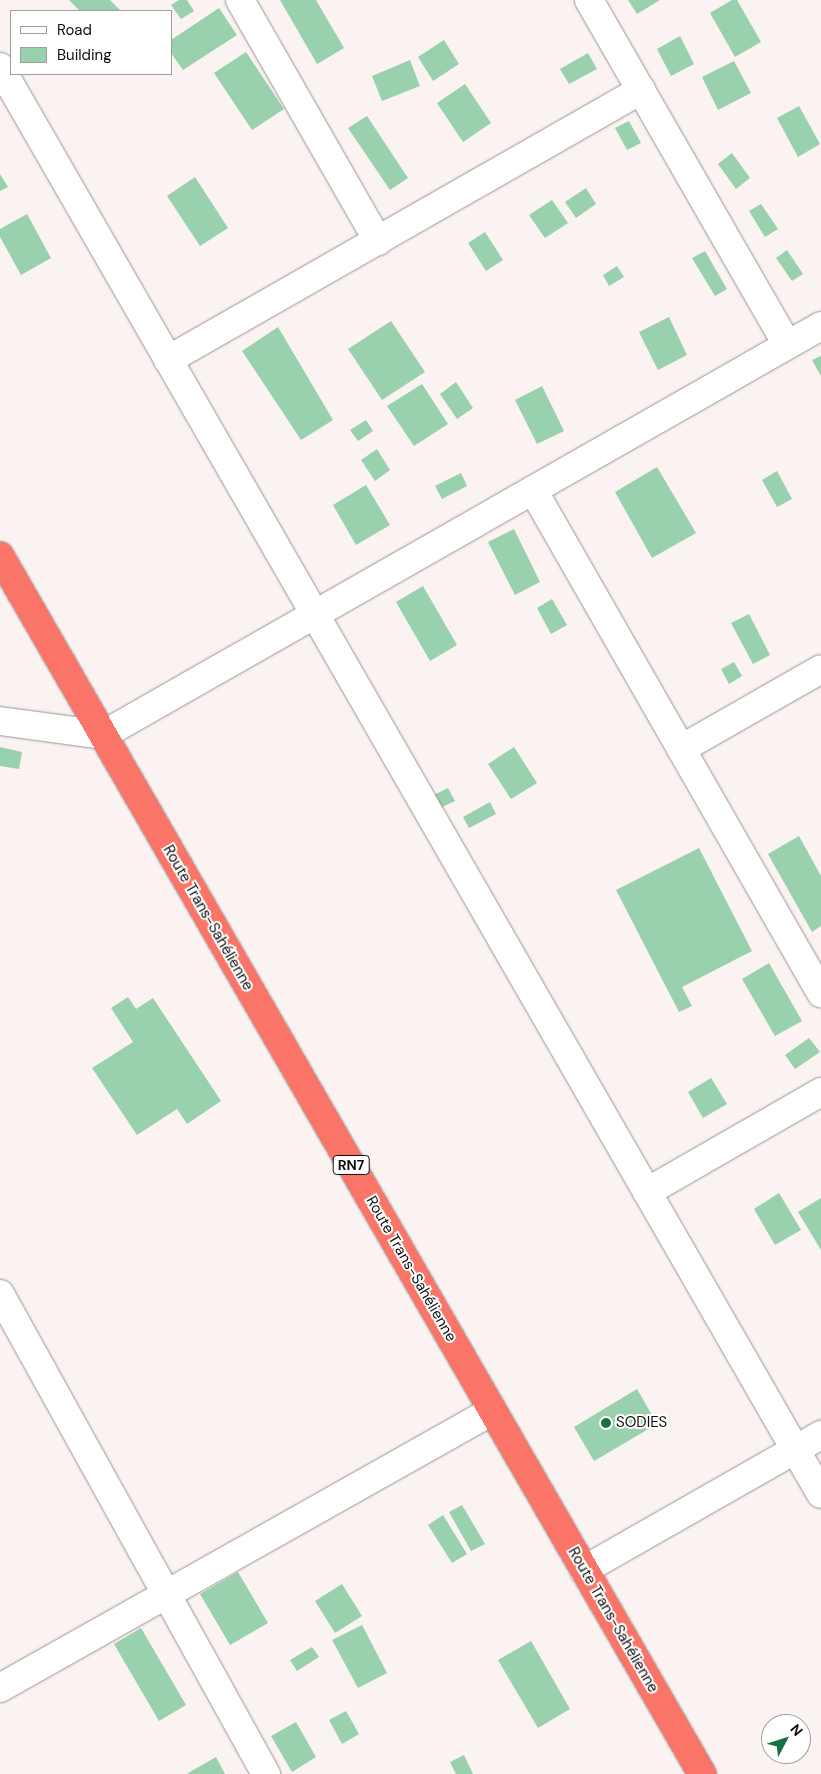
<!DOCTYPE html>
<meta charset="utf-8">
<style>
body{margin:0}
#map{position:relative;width:821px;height:1774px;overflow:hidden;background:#faf3f2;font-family:"DM Sans",sans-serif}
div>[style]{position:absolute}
.building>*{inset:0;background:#99d0ad}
.roads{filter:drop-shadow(0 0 1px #9a9493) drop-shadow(0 0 1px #9a9493)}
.minor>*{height:28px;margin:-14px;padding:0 14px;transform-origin:14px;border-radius:14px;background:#fff}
.highway>*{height:28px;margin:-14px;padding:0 14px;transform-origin:14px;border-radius:14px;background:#fa7567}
.dots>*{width:14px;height:14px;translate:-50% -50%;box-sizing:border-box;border:2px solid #fff;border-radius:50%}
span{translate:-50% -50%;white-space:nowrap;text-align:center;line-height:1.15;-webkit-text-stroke:4px #fff;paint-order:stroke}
.shield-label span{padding:1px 4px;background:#fff;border:1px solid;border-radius:4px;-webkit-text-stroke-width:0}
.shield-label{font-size:14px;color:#0f0d0c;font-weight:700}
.street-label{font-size:15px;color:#0f0d0c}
.poi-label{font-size:15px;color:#0f0d0c}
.left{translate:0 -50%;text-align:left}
.legend{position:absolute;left:10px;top:10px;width:162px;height:65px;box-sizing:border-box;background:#fff;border:1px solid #9f9e9e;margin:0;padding:6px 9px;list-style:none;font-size:15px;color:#0f0d0c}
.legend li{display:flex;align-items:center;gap:10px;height:25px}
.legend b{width:25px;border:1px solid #9f9e9e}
.north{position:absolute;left:761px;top:1714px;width:50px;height:50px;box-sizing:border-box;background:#fff;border:1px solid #9f9e9e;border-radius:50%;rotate:50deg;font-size:14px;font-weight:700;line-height:20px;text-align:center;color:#0f0d0c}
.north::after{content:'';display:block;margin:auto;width:18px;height:22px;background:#177145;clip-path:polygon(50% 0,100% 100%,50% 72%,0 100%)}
</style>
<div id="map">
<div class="building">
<i style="clip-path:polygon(69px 0,110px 0,121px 11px,80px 11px)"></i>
<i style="clip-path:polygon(179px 0,187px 0,194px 11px,181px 19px,171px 5px)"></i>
<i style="clip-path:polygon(280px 0,316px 0,344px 48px,317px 64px)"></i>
<i style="clip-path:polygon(628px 0,660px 0,637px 14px)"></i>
<i style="clip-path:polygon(732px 0,737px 0,761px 42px,735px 57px,710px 13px)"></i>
<i style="clip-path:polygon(219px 8px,237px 35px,183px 70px,171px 53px,171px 40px)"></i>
<i style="clip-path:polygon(680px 36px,694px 64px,671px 76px,657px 49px)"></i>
<i style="clip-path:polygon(444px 40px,459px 64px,433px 81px,418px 57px)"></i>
<i style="clip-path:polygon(246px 52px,284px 109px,252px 130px,214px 73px)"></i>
<i style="clip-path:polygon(588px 53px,597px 69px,569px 84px,560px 69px)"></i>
<i style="clip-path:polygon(410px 60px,420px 86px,382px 101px,372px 76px)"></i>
<i style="clip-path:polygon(734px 61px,751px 93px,718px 110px,702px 77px)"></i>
<i style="clip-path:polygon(465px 84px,491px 123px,463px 142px,437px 103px)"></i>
<i style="clip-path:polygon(799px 106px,820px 144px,798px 157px,777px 118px)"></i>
<i style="clip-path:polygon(367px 116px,408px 178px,390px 190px,348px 128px)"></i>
<i style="clip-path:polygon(629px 121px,641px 143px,627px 150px,615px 128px)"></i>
<i style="clip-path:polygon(732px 153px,750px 178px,736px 189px,718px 164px)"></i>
<i style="clip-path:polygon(0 174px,8px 187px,0 191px)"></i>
<i style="clip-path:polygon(195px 177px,228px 228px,200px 246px,167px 196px)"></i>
<i style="clip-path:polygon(586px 188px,596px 204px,576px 218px,565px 202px)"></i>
<i style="clip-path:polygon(552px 200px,568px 223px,545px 238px,529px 215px)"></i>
<i style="clip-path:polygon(761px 204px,778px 229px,765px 237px,749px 211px)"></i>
<i style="clip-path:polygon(27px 214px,51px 258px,21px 275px,0 237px,0 229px)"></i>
<i style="clip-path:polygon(485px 232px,503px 260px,486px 271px,468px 243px)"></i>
<i style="clip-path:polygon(787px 250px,803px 274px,792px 281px,776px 258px)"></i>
<i style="clip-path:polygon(705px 251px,727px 289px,715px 296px,692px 258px)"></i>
<i style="clip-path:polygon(617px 266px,624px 277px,609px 286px,603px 275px)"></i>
<i style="clip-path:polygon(669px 317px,687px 355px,658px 370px,639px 332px)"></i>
<i style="clip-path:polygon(391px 321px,425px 372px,382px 400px,348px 349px)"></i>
<i style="clip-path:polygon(278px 327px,333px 420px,301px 440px,242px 351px)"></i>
<i style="clip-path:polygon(821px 356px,821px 376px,812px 360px)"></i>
<i style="clip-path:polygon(456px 382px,473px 408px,457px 419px,440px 394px)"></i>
<i style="clip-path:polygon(422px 384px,448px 424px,414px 446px,387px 406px)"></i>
<i style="clip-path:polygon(542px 386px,564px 431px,537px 444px,515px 400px)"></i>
<i style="clip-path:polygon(366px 420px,373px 431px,358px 441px,350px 430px)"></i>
<i style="clip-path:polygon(377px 449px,390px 470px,375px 481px,361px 460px)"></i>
<i style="clip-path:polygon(657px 467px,696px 533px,652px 558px,615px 492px)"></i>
<i style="clip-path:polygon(777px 471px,792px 499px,777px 507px,762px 480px)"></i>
<i style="clip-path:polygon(461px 473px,467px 486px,442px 499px,435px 486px)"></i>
<i style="clip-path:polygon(366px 485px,390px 525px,356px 545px,333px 505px)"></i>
<i style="clip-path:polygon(514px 529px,540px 582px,515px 595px,488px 542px)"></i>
<i style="clip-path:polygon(423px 586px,457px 645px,430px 661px,396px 602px)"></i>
<i style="clip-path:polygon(552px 599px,567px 625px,551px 634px,537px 608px)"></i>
<i style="clip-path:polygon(749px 614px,770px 655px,753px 664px,731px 623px)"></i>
<i style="clip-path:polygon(734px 662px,742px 676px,729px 684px,721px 669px)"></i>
<i style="clip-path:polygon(0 747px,22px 752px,19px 769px,0 766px)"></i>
<i style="clip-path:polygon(514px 747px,537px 783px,511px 799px,488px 764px)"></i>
<i style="clip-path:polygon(448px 788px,455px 801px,440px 808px,434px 795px)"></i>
<i style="clip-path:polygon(490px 802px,496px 814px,469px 828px,463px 817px)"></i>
<i style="clip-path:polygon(799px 836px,821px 876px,821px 926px,812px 932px,768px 854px)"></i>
<i style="clip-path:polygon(699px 848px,752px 951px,682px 987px,692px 1006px,679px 1012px,616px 890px)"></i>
<i style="clip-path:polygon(769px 963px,802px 1021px,775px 1036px,742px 979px)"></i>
<i style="clip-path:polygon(128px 997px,136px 1009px,153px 998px,221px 1101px,187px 1124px,177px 1109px,137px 1135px,92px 1068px,133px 1042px,111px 1008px)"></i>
<i style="clip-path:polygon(809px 1038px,820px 1052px,795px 1069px,785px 1055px)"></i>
<i style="clip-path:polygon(711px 1078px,727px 1104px,703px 1118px,688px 1092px)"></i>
<i style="clip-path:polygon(779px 1193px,801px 1230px,775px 1245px,754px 1209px)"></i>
<i style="clip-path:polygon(821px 1198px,821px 1250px,798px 1212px)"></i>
<i style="clip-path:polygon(637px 1389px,657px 1424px,594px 1461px,574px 1427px)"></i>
<i style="clip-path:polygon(462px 1505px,485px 1544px,471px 1551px,449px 1512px)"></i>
<i style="clip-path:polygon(443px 1515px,467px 1554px,452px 1563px,428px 1525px)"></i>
<i style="clip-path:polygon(238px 1572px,268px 1623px,230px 1645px,200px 1594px)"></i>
<i style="clip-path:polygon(342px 1584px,362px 1616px,335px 1633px,315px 1601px)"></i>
<i style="clip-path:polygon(362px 1625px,387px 1673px,358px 1688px,332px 1640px)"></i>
<i style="clip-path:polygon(141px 1628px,186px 1705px,159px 1721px,114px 1644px)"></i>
<i style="clip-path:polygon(531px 1641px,570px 1709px,538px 1728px,498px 1660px)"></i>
<i style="clip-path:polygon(312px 1647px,319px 1657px,297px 1671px,290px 1660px)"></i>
<i style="clip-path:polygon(346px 1711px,359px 1734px,342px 1744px,329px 1720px)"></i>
<i style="clip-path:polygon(296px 1722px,316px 1757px,292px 1772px,271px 1736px)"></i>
<i style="clip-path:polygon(464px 1755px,473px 1774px,456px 1774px,450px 1762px)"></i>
<i style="clip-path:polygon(216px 1757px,225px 1774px,188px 1774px,188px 1773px)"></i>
</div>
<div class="roads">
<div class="minor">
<i style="left:240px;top:0;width:278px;rotate:60.2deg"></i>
<i style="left:589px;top:0;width:398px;rotate:60.1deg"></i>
<i style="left:0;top:67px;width:1646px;rotate:60.09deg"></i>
<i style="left:168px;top:360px;width:545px;rotate:-29.72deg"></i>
<i style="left:533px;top:490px;width:580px;rotate:60.21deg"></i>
<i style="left:0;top:721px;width:104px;rotate:7.7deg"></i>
<i style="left:103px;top:735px;width:826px;rotate:-29.67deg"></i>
<i style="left:681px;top:749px;width:161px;rotate:-29.7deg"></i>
<i style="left:647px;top:1192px;width:201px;rotate:-29.9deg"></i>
<i style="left:0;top:1294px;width:549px;rotate:61.01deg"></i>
<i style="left:584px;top:1570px;width:273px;rotate:-29.7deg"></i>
<i style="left:0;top:1688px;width:565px;rotate:-29.38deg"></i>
</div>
<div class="highway">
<i style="left:0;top:556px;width:1406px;rotate:60.04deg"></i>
</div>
</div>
<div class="dots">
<i style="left:606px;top:1423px;background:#177145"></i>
</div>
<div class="shield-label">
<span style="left:351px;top:1165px">RN7</span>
</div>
<div class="street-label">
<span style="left:208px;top:918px;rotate:60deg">Route Trans-Sahélienne</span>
<span style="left:411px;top:1269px;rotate:60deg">Route Trans-Sahélienne</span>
<span style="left:613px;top:1620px;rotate:60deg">Route Trans-Sahélienne</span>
</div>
<div class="poi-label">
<span class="left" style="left:616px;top:1423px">SODIES</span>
</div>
<ul class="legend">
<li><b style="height:6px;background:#fff"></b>Road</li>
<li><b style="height:14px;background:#99d0ad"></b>Building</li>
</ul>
<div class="north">N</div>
</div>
